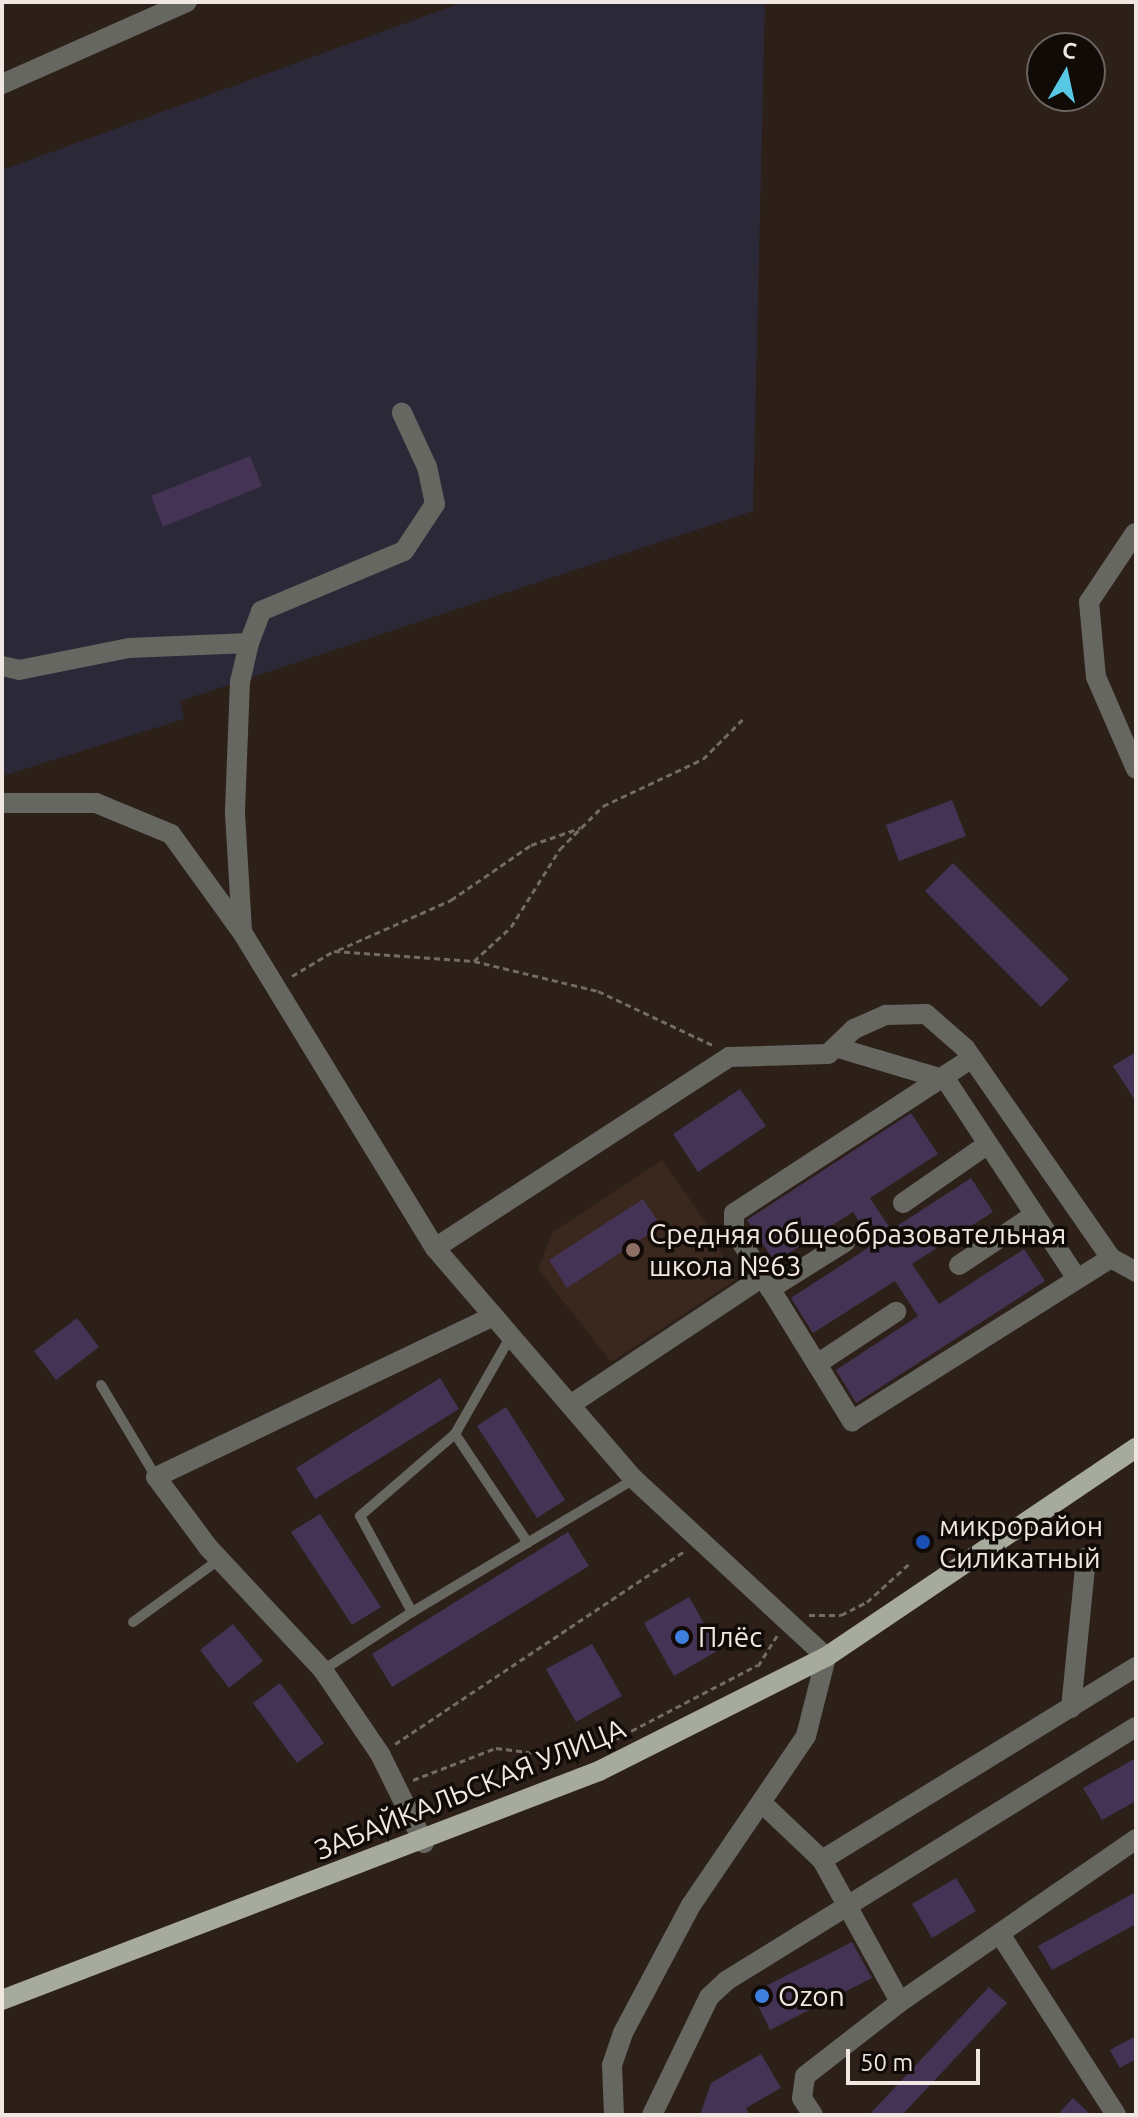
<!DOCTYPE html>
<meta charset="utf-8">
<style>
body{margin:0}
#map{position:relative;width:1138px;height:2117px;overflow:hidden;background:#2d2019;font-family:Ubuntu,sans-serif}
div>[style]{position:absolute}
.built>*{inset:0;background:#3a271d}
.industrial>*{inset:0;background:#2b2838}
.building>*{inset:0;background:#443354}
.path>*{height:3px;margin-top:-1.5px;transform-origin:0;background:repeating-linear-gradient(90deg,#766a64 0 6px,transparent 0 10px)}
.service>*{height:10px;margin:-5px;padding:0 5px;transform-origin:5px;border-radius:5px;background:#656760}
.minor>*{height:20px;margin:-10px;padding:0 10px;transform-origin:10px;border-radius:10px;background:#656760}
.primary>*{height:20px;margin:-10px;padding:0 10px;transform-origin:10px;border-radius:10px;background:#a7ab9d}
.dots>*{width:22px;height:22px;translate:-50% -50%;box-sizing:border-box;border:4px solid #110b08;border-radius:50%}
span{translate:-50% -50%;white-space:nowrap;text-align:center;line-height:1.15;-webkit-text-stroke:7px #110b08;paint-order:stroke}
.poi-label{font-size:28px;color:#f0e7e2}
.left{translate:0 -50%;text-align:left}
.street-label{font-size:28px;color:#f0e7e2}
.frame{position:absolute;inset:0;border:4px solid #f0e7e2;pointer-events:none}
.north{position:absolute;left:1026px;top:32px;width:80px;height:80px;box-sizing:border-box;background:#110b08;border:2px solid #6a635f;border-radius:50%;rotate:9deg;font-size:22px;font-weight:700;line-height:32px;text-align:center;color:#f0e7e2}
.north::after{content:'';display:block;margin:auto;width:28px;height:36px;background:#59c8e4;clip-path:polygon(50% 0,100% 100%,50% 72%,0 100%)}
.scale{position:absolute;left:846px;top:2049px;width:134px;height:36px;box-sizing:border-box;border:4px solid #f0e7e2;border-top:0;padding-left:10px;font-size:24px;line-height:28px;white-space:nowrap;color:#f0e7e2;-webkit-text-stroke:6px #110b08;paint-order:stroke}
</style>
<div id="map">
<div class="built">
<i style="clip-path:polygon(662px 1160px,708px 1225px,734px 1281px,611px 1362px,538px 1269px,553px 1232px)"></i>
</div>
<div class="industrial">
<i style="clip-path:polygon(464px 2px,765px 2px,753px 511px,180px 701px,184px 719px,2px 776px,2px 170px)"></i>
</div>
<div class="building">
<i style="clip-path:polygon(250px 456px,262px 486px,163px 527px,151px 496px)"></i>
<i style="clip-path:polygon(952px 800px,966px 836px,899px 861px,886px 825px)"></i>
<i style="clip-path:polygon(953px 863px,1069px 979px,1041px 1007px,925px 891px)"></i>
<i style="clip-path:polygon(1136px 1052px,1136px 1102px,1113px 1066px)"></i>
<i style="clip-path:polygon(740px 1089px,766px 1126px,698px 1172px,673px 1134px)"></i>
<i style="clip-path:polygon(911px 1113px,938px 1154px,870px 1198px,891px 1230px,971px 1178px,993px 1212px,912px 1264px,939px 1304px,1024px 1249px,1045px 1281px,856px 1403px,836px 1370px,918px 1316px,895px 1281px,813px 1333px,791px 1298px,874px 1244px,853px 1212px,775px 1262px,747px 1220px)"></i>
<i style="clip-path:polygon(643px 1199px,661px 1226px,567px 1288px,549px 1260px)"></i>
<i style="clip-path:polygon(77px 1318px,99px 1347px,56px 1380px,34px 1351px)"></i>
<i style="clip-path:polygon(440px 1378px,459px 1409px,315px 1499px,296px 1468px)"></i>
<i style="clip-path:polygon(506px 1407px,565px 1500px,537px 1518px,477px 1426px)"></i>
<i style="clip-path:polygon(320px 1514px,381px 1607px,352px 1625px,291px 1532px)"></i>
<i style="clip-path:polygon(568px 1532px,589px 1566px,392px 1687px,372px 1654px)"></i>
<i style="clip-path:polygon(689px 1597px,719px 1650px,674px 1676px,644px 1623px)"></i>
<i style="clip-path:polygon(233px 1624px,263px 1661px,229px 1688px,200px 1650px)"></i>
<i style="clip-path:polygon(592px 1644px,622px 1696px,576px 1722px,546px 1669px)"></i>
<i style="clip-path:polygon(280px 1683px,324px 1743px,297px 1763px,253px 1703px)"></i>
<i style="clip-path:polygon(1136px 1758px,1136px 1801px,1102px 1820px,1083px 1788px)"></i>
<i style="clip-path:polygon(956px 1878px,976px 1911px,932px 1938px,912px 1904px)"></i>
<i style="clip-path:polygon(1136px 1892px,1136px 1924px,1052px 1970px,1038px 1946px)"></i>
<i style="clip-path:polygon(852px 1942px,872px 1978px,770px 2030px,752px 1993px)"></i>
<i style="clip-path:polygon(989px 1987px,1007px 2003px,902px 2115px,869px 2115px)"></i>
<i style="clip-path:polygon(1136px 2036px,1136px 2059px,1120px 2068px,1110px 2050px)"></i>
<i style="clip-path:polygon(761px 2054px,781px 2088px,746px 2108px,750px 2115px,700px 2115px,711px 2083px)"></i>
<i style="clip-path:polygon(1073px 2098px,1091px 2115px,1057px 2115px)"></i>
</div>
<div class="path">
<i style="left:338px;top:950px;width:124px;rotate:-23.9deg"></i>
<i style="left:451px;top:900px;width:97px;rotate:-34.5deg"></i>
<i style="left:531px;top:845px;width:52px;rotate:-19.1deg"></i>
<i style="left:474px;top:961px;width:50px;rotate:-42.6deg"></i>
<i style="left:511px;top:927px;width:92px;rotate:-57.9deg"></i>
<i style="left:560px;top:849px;width:61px;rotate:-45deg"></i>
<i style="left:603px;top:806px;width:110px;rotate:-25.2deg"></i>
<i style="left:703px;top:759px;width:58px;rotate:-45deg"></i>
<i style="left:292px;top:976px;width:49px;rotate:-30.8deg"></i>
<i style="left:334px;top:951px;width:140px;rotate:4.1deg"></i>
<i style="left:474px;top:961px;width:128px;rotate:13.6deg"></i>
<i style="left:598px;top:991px;width:127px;rotate:25.2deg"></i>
<i style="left:809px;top:1615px;width:32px"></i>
<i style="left:841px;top:1615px;width:29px;rotate:-27deg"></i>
<i style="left:867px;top:1602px;width:59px;rotate:-42.3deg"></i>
<i style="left:758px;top:1666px;width:36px;rotate:-58deg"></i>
<i style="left:395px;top:1744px;width:348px;rotate:-33.7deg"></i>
<i style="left:587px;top:1754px;width:192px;rotate:-27.6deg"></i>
<i style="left:413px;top:1780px;width:89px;rotate:-21.1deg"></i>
<i style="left:496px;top:1748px;width:81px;rotate:7.1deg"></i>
</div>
<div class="service">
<i style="left:101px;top:1385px;width:107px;rotate:59.1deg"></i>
<i style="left:455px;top:1434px;width:131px;rotate:56.2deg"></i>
<i style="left:412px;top:1612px;width:259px;rotate:-30.9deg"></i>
<i style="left:133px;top:1622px;width:107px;rotate:-35.9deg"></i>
<i style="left:323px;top:1670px;width:106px;rotate:-33.1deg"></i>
<i style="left:412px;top:1612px;width:109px;rotate:-118.4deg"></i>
<i style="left:360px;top:1516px;width:125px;rotate:-40.8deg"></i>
<i style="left:455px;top:1434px;width:113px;rotate:-60.3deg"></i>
</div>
<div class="minor">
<i style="left:2px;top:84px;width:202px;rotate:-23.9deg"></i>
<i style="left:1135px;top:533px;width:83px;rotate:123.7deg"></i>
<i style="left:1089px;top:602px;width:75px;rotate:84.7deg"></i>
<i style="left:1096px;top:677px;width:100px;rotate:66.5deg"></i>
<i style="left:249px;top:643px;width:34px;rotate:-69deg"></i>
<i style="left:261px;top:611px;width:155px;rotate:-22.8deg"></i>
<i style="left:404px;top:551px;width:56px;rotate:-56.6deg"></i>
<i style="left:435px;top:504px;width:38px;rotate:-102deg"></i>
<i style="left:427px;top:467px;width:60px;rotate:-114.8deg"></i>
<i style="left:2px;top:666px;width:17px;rotate:13deg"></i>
<i style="left:19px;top:670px;width:112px;rotate:-11.3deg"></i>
<i style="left:129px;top:648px;width:120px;rotate:-2.4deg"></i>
<i style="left:249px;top:643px;width:39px;rotate:103deg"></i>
<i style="left:240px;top:681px;width:132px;rotate:92.2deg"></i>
<i style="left:235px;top:813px;width:119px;rotate:86.6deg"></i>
<i style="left:2px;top:803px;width:94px"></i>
<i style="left:96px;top:803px;width:81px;rotate:22.5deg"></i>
<i style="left:171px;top:834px;width:121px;rotate:54.1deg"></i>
<i style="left:242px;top:932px;width:370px;rotate:58.6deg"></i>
<i style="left:435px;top:1248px;width:305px;rotate:49.3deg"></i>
<i style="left:634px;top:1479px;width:262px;rotate:42.8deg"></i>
<i style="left:826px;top:1657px;width:81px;rotate:104.2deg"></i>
<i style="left:806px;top:1736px;width:204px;rotate:124.2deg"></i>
<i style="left:691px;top:1905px;width:145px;rotate:118deg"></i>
<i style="left:623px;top:2033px;width:34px;rotate:109deg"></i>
<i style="left:612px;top:2065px;width:50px;rotate:87.7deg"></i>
<i style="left:835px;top:1047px;width:116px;rotate:16.6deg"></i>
<i style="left:946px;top:1080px;width:238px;rotate:56.6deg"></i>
<i style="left:972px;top:1058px;width:284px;rotate:146.9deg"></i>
<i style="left:734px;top:1213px;width:17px;rotate:90deg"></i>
<i style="left:734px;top:1230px;width:225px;rotate:58.3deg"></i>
<i style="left:852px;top:1421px;width:306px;rotate:-32.2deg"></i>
<i style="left:903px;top:1203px;width:103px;rotate:-34.8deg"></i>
<i style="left:435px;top:1248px;width:351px;rotate:-33deg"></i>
<i style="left:729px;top:1057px;width:99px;rotate:-1.7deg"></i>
<i style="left:828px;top:1054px;width:36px;rotate:-44deg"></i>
<i style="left:854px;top:1029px;width:35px;rotate:-24deg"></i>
<i style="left:886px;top:1015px;width:40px;rotate:-1.4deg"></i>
<i style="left:926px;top:1014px;width:52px;rotate:41.1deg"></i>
<i style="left:965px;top:1048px;width:256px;rotate:55.2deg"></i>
<i style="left:1111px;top:1258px;width:29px;rotate:29deg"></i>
<i style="left:959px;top:1265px;width:90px;rotate:-33.7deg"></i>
<i style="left:770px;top:1289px;width:89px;rotate:-32.1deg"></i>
<i style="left:817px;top:1364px;width:95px;rotate:-33.4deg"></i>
<i style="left:570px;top:1405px;width:232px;rotate:-33.6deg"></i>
<i style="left:1071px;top:1708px;width:151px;rotate:-84.3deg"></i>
<i style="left:763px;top:1804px;width:81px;rotate:43.5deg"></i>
<i style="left:822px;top:1860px;width:162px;rotate:61.2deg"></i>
<i style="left:900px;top:2002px;width:287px;rotate:-34.6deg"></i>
<i style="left:424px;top:1843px;width:99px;rotate:-116.3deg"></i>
<i style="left:380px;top:1754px;width:102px;rotate:-124.2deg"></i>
<i style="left:323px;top:1670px;width:168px;rotate:-133.1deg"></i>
<i style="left:208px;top:1547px;width:87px;rotate:-126.6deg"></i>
<i style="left:156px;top:1477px;width:374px;rotate:-25.5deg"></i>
<i style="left:822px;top:1860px;width:369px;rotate:-31.6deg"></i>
<i style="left:1000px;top:1934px;width:215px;rotate:57.3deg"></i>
<i style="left:652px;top:2115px;width:131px;rotate:-64.2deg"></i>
<i style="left:709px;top:1997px;width:23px;rotate:-43deg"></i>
<i style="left:726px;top:1981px;width:482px;rotate:-31.8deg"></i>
<i style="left:813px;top:2115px;width:20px;rotate:-123deg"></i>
<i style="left:802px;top:2098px;width:22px;rotate:-82deg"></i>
<i style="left:805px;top:2076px;width:120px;rotate:-37.9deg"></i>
</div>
<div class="primary">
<i style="left:2px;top:2000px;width:639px;rotate:-20.99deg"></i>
<i style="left:599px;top:1771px;width:254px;rotate:-26.7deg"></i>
<i style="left:826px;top:1657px;width:374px;rotate:-34deg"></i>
</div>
<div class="dots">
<i style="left:633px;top:1250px;background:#8d6e63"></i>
<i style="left:923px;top:1542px;background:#1a4fb4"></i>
<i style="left:682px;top:1637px;background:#3f7fe0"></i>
<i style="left:762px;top:1996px;background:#3f7fe0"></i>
</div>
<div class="poi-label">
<span class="left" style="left:649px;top:1250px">Средняя общеобразовательная<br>школа №63</span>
<span class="left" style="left:939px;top:1542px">микрорайон<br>Силикатный</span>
<span class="left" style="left:698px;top:1637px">Плёс</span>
<span class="left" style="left:778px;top:1996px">Ozon</span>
</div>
<div class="street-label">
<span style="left:470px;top:1789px;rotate:-22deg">ЗАБАЙКАЛЬСКАЯ УЛИЦА</span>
</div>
<div class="frame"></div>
<div class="north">С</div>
<div class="scale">50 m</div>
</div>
